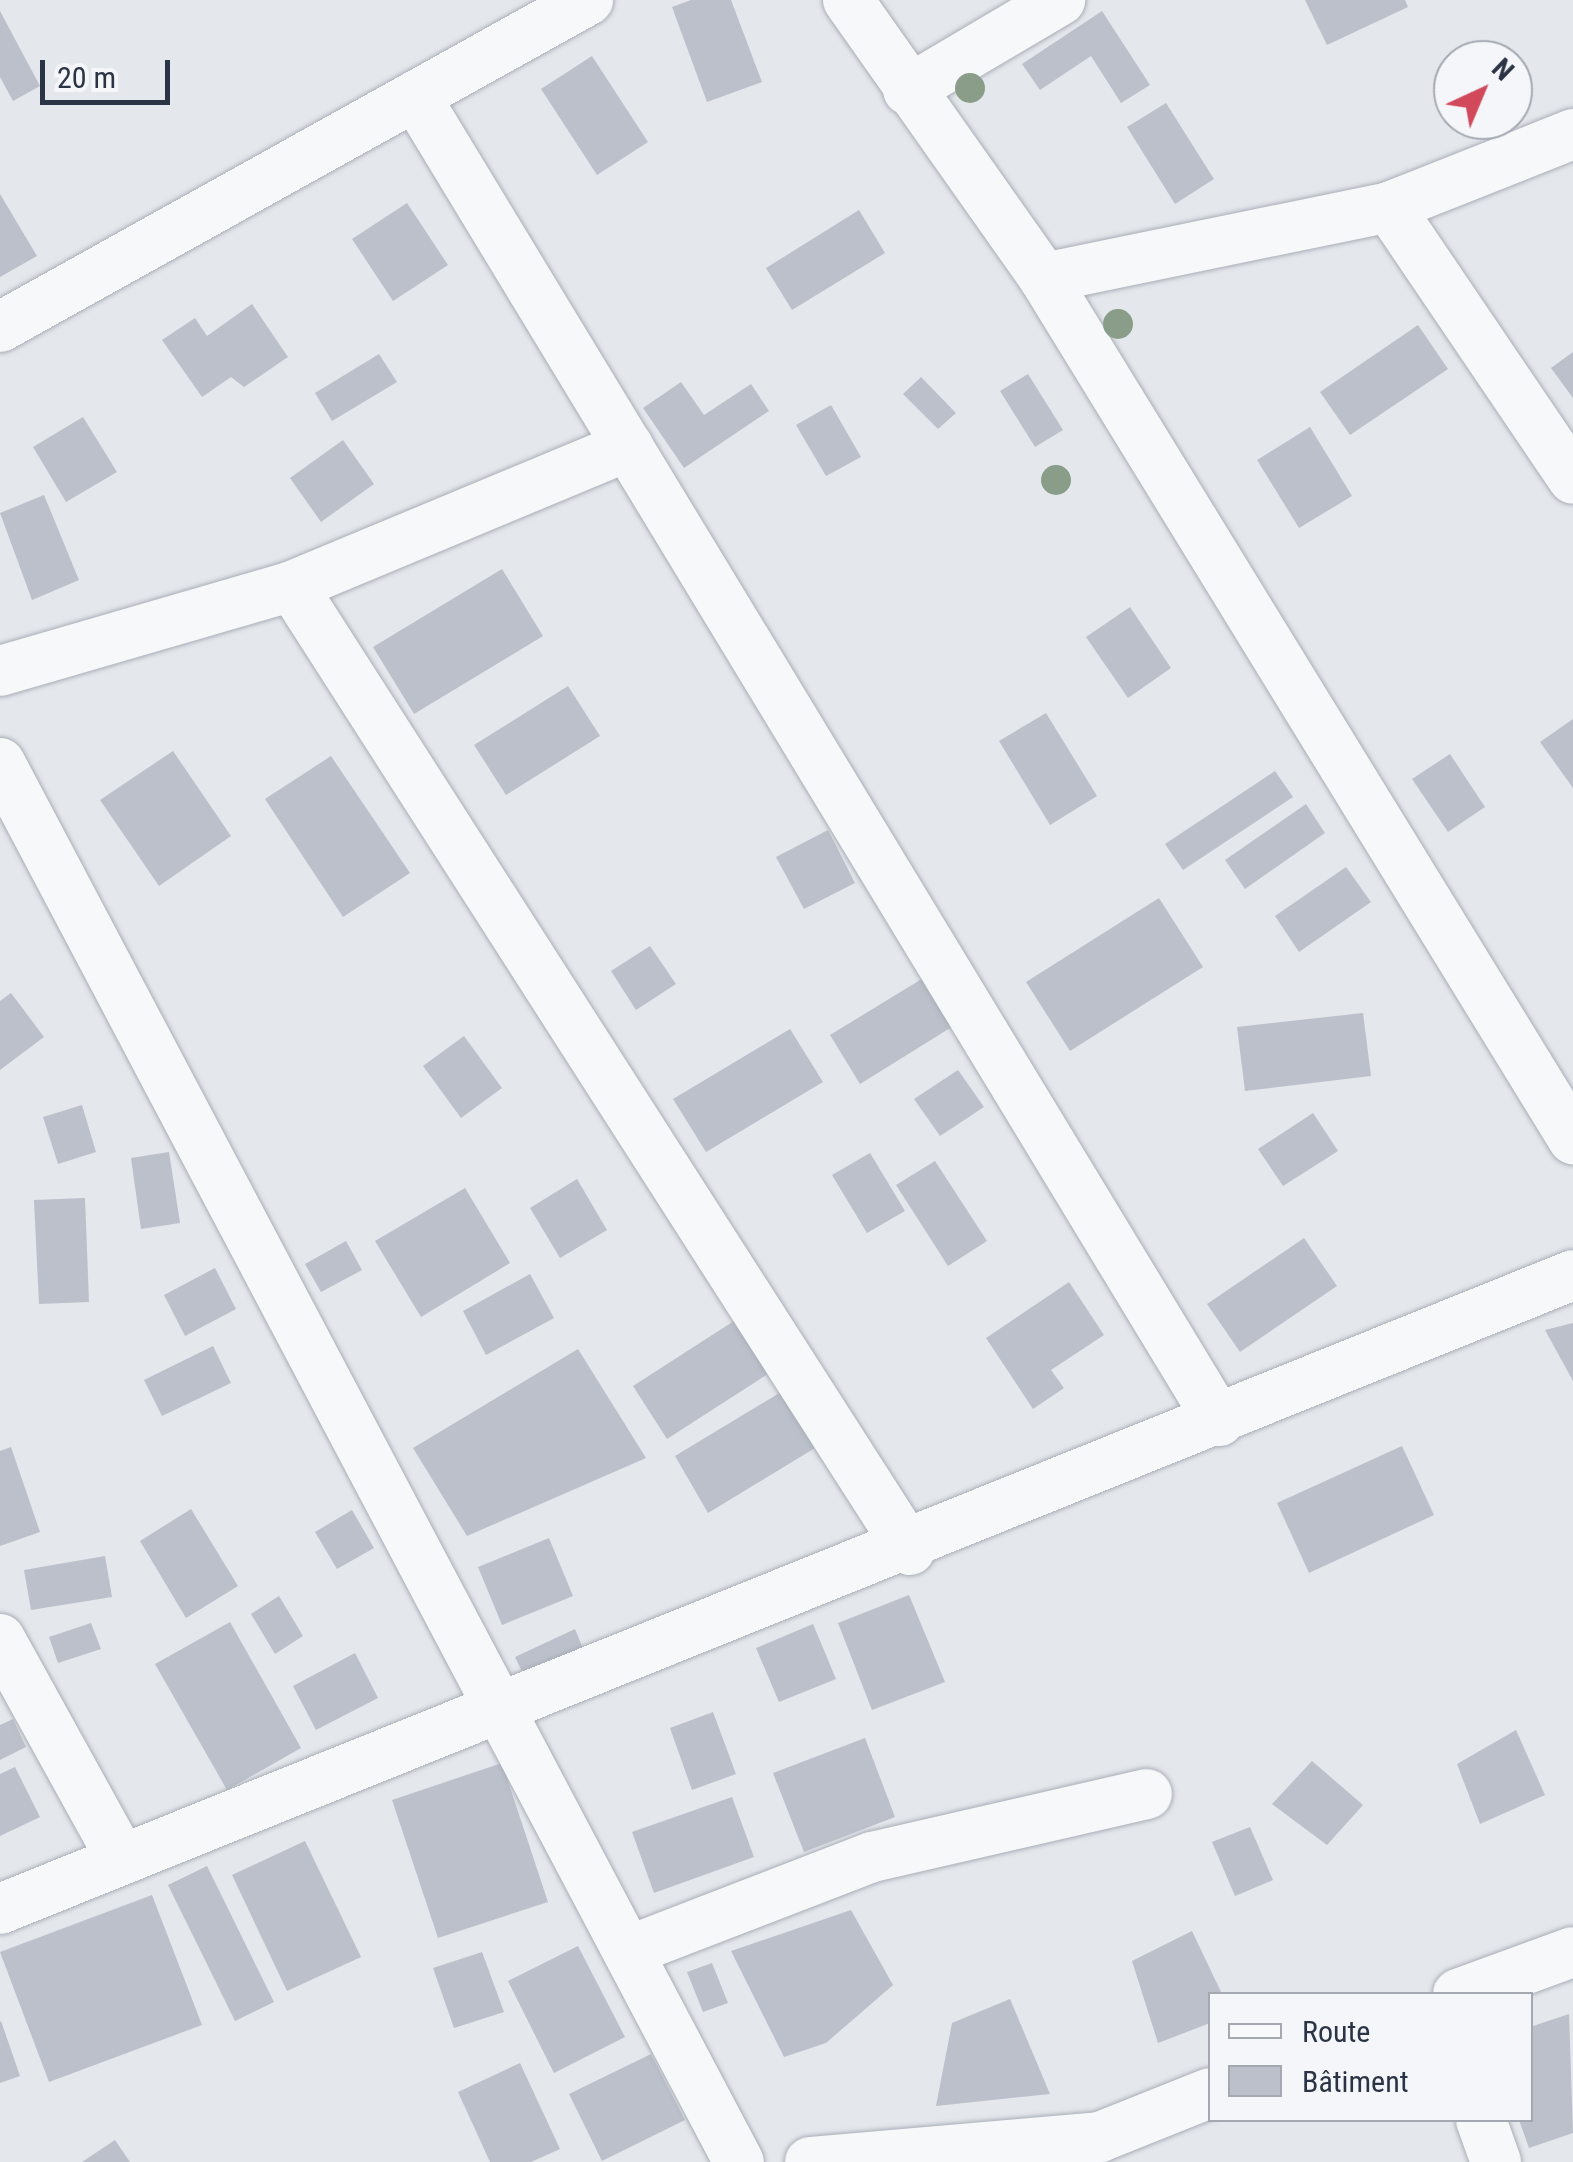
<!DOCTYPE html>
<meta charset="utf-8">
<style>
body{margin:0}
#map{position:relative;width:1573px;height:2162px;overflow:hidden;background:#e4e7ec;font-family:"Roboto Condensed",sans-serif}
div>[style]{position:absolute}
.building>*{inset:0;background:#bbc0ca}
.roads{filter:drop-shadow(0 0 2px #a9aeb7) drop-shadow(0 0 2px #a9aeb7)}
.street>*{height:50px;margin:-25px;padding:0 25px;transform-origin:25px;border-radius:25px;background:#f7f8fa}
.trees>*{width:30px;height:30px;margin:-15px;border-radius:50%;background:#899d89}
span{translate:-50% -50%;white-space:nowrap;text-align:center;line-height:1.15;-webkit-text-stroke:9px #f4f6f9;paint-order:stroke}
.legend{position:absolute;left:1208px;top:1992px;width:325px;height:130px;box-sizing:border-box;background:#f4f6f9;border:2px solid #a4a8b1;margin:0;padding:12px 18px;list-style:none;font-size:30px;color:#2b3445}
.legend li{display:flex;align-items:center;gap:20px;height:50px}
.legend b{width:50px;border:2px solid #a4a8b1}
.north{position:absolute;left:1433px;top:40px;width:100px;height:100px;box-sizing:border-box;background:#f4f6f9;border:2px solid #a4a8b1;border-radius:50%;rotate:44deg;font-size:28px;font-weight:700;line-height:40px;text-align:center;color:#2b3445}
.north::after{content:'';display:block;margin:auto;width:35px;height:45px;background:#d1495b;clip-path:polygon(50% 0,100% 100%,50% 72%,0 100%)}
.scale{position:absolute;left:40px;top:60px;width:130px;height:45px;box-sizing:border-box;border:5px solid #2b3445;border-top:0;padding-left:12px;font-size:30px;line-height:35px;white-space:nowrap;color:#2b3445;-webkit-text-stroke:8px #f4f6f9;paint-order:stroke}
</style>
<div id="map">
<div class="building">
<div style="clip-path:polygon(691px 0,731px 0,762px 82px,707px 102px,672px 7px)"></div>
<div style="clip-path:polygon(1305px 0,1405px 0,1408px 7px,1327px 45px)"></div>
<div style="clip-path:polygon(0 11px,40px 86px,13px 101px,0 77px)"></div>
<div style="clip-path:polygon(1102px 11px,1150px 85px,1121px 103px,1091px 56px,1040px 90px,1022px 64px)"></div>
<div style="clip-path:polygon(592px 56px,648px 142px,597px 175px,541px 89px)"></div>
<div style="clip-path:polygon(1166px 103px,1214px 179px,1175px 204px,1127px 127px)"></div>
<div style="clip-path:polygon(0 194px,37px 256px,0 277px)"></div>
<div style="clip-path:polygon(407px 203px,448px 265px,393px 301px,352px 239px)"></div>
<div style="clip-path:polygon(859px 210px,885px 253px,792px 310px,766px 268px)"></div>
<div style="clip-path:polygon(252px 304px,288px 357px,244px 387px,231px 377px,202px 397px,162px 340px,195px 318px,207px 336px)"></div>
<div style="clip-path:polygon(1418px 325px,1448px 369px,1350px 435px,1320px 392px)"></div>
<div style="clip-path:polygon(1573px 352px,1573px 398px,1551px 368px)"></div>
<div style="clip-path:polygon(379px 354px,397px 382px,332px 421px,315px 393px)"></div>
<div style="clip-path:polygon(1028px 374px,1063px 430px,1035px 447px,1000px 391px)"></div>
<div style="clip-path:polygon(921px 377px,956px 413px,938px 429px,903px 394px)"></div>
<div style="clip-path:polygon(681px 382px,704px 415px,751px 384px,769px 411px,684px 468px,643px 408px)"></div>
<div style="clip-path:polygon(831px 405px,861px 457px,826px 476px,796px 425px)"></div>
<div style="clip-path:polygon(83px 417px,117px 472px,66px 502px,33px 447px)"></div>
<div style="clip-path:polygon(1310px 427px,1352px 496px,1299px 528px,1257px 460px)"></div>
<div style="clip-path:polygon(343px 440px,374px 484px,321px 522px,290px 478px)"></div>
<div style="clip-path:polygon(44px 495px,79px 580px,32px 600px,0 513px)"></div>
<div style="clip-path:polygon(502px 569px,543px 636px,414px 714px,373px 647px)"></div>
<div style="clip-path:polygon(1130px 607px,1171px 668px,1128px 698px,1086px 637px)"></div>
<div style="clip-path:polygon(568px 686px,600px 736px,506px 795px,474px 745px)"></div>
<div style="clip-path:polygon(1046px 713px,1097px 796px,1050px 825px,999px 741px)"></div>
<div style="clip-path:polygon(1573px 719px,1573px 788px,1540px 742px)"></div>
<div style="clip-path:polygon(173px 751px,231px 836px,159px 886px,100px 800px)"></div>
<div style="clip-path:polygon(1450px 754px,1485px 807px,1448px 832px,1412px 779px)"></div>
<div style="clip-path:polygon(331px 756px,410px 873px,343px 917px,265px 799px)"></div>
<div style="clip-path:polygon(1275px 771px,1293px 797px,1183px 870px,1165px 844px)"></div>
<div style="clip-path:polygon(1306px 804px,1325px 833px,1245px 889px,1225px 860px)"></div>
<div style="clip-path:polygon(828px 830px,855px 883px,804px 909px,776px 857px)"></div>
<div style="clip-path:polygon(1346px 867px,1371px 902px,1299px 952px,1275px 916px)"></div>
<div style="clip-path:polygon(1159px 898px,1203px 967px,1070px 1051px,1026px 982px)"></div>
<div style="clip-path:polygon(650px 946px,676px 984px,636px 1010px,611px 971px)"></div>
<div style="clip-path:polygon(925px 977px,955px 1025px,860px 1084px,830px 1035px)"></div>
<div style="clip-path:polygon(11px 993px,44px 1037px,0 1070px,0 1001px)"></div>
<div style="clip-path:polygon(1363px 1013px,1371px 1076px,1245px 1091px,1237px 1027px)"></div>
<div style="clip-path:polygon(790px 1029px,823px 1082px,706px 1152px,673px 1099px)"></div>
<div style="clip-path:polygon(464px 1036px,502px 1088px,461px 1118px,423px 1066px)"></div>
<div style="clip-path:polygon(958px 1070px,984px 1107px,940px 1136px,914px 1099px)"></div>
<div style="clip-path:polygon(82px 1105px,96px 1152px,58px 1164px,43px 1117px)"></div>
<div style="clip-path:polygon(1313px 1113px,1338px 1151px,1283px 1186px,1258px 1149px)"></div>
<div style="clip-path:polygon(169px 1152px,180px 1223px,141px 1229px,131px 1158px)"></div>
<div style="clip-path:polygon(870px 1153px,905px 1211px,867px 1233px,832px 1175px)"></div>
<div style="clip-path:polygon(935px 1161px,987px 1241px,948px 1266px,896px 1185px)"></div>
<div style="clip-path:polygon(577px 1179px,607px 1230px,560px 1258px,530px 1208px)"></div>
<div style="clip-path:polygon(465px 1188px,510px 1263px,421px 1317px,375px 1241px)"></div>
<div style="clip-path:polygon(85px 1198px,89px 1302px,39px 1304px,34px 1200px)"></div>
<div style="clip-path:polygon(1304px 1238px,1337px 1286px,1240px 1352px,1207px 1304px)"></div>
<div style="clip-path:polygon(346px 1241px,362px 1270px,321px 1292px,305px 1264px)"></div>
<div style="clip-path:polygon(215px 1268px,236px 1309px,185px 1336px,164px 1295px)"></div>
<div style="clip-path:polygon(530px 1274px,554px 1318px,486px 1355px,463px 1311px)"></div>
<div style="clip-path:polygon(1069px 1282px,1104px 1335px,1051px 1370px,1064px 1388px,1033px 1409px,986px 1338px)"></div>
<div style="clip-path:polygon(737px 1319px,771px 1372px,667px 1439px,633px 1386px)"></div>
<div style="clip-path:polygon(1573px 1323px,1573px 1381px,1545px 1330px)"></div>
<div style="clip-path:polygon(213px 1346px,231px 1383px,162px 1416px,144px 1380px)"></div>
<div style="clip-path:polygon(578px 1349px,646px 1458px,467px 1536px,413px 1448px)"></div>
<div style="clip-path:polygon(786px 1389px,820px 1445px,708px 1513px,675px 1456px)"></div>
<div style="clip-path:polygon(1402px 1446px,1434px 1515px,1309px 1573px,1277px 1503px)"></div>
<div style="clip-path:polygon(11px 1447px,40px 1532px,0 1546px,0 1451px)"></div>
<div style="clip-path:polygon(191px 1509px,238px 1586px,186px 1618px,140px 1541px)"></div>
<div style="clip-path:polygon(352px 1510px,374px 1548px,337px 1569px,315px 1532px)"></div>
<div style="clip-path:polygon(549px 1538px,573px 1596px,502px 1625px,478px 1567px)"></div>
<div style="clip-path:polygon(105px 1556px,112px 1597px,31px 1610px,24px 1570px)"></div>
<div style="clip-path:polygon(909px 1595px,945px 1682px,872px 1710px,838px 1623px)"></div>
<div style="clip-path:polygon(279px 1596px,303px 1636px,275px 1654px,251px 1614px)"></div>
<div style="clip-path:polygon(230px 1622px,301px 1748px,227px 1790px,155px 1664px)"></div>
<div style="clip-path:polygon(91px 1623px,101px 1649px,58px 1663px,49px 1637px)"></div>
<div style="clip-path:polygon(813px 1624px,836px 1679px,779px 1702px,756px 1648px)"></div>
<div style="clip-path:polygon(575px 1629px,584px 1651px,525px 1678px,515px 1657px)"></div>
<div style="clip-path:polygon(355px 1653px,378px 1698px,316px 1730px,293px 1686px)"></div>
<div style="clip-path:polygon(713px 1712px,736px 1774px,692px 1790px,670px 1728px)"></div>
<div style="clip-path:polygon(13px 1719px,26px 1747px,0 1760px,0 1725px)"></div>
<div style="clip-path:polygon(1516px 1730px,1545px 1795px,1480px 1824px,1457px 1764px)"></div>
<div style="clip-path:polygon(865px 1738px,895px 1817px,804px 1852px,773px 1773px)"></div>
<div style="clip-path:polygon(1312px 1761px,1363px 1805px,1327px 1845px,1272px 1804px)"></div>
<div style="clip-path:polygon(502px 1763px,548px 1902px,438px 1938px,392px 1800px)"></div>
<div style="clip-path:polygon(15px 1767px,40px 1817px,0 1836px,0 1774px)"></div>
<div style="clip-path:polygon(732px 1797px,754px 1857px,654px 1893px,632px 1832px)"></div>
<div style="clip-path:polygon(1250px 1827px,1273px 1880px,1235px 1896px,1212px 1842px)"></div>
<div style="clip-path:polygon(305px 1841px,361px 1957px,287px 1991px,232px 1875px)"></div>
<div style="clip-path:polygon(207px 1866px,274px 2002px,235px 2021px,168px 1885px)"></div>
<div style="clip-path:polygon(152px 1895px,202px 2025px,49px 2082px,0 1952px)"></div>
<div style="clip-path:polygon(851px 1910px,893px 1985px,826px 2043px,784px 2057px,731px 1951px)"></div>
<div style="clip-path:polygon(1192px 1931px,1222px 1994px,1210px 1994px,1210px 2023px,1158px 2043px,1132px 1961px)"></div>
<div style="clip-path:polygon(578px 1946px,625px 2037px,554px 2073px,508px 1981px)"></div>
<div style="clip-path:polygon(482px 1952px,504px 2012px,454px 2028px,433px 1968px)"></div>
<div style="clip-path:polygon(712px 1963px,728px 2003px,703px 2012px,687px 1972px)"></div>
<div style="clip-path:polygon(1010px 1999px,1050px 2094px,936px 2106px,952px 2023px)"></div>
<div style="clip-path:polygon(1569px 2014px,1573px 2133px,1529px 2148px,1519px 2120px,1530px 2120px,1530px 2027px)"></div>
<div style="clip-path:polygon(1px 2021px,20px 2076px,0 2083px,0 2022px)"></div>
<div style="clip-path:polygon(651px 2054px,685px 2120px,602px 2161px,569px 2094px)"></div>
<div style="clip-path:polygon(520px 2063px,560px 2149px,531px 2162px,490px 2162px,458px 2092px)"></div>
<div style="clip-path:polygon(115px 2140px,130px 2162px,82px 2162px)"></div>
</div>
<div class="roads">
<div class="street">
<div style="left:848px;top:0;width:340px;rotate:54.8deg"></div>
<div style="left:1044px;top:278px;width:1011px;rotate:58.43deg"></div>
<div style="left:908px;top:90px;width:177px;rotate:-30.6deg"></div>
<div style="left:415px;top:96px;width:1550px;rotate:58.75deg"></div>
<div style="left:1389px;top:207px;width:328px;rotate:55.9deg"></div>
<div style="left:1044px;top:278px;width:352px;rotate:-11.6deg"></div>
<div style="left:1389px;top:207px;width:198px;rotate:-21.6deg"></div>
<div style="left:0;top:327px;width:673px;rotate:-29.08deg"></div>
<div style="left:292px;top:586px;width:1145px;rotate:57.34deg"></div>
<div style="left:0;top:671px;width:304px;rotate:-16.2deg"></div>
<div style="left:292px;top:586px;width:364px;rotate:-22.6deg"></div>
<div style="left:0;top:763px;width:1582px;rotate:62.16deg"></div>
<div style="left:0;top:1639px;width:250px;rotate:61.1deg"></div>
<div style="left:0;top:1909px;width:1696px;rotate:-21.95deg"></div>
<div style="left:631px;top:1950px;width:258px;rotate:-21.1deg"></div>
<div style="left:872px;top:1857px;width:282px;rotate:-12.9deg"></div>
<div style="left:1458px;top:1994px;width:122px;rotate:-20.1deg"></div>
<div style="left:1481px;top:2120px;width:45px;rotate:70.3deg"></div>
<div style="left:810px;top:2162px;width:291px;rotate:-4.9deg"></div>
<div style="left:1100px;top:2137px;width:118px;rotate:-21.8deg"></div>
</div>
</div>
<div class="trees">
<div style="left:970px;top:88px"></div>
<div style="left:1118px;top:324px"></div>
<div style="left:1056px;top:480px"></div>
</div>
<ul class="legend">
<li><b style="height:12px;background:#f7f8fa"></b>Route</li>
<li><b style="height:28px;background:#bbc0ca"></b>Bâtiment</li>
</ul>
<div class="north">N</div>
<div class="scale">20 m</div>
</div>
